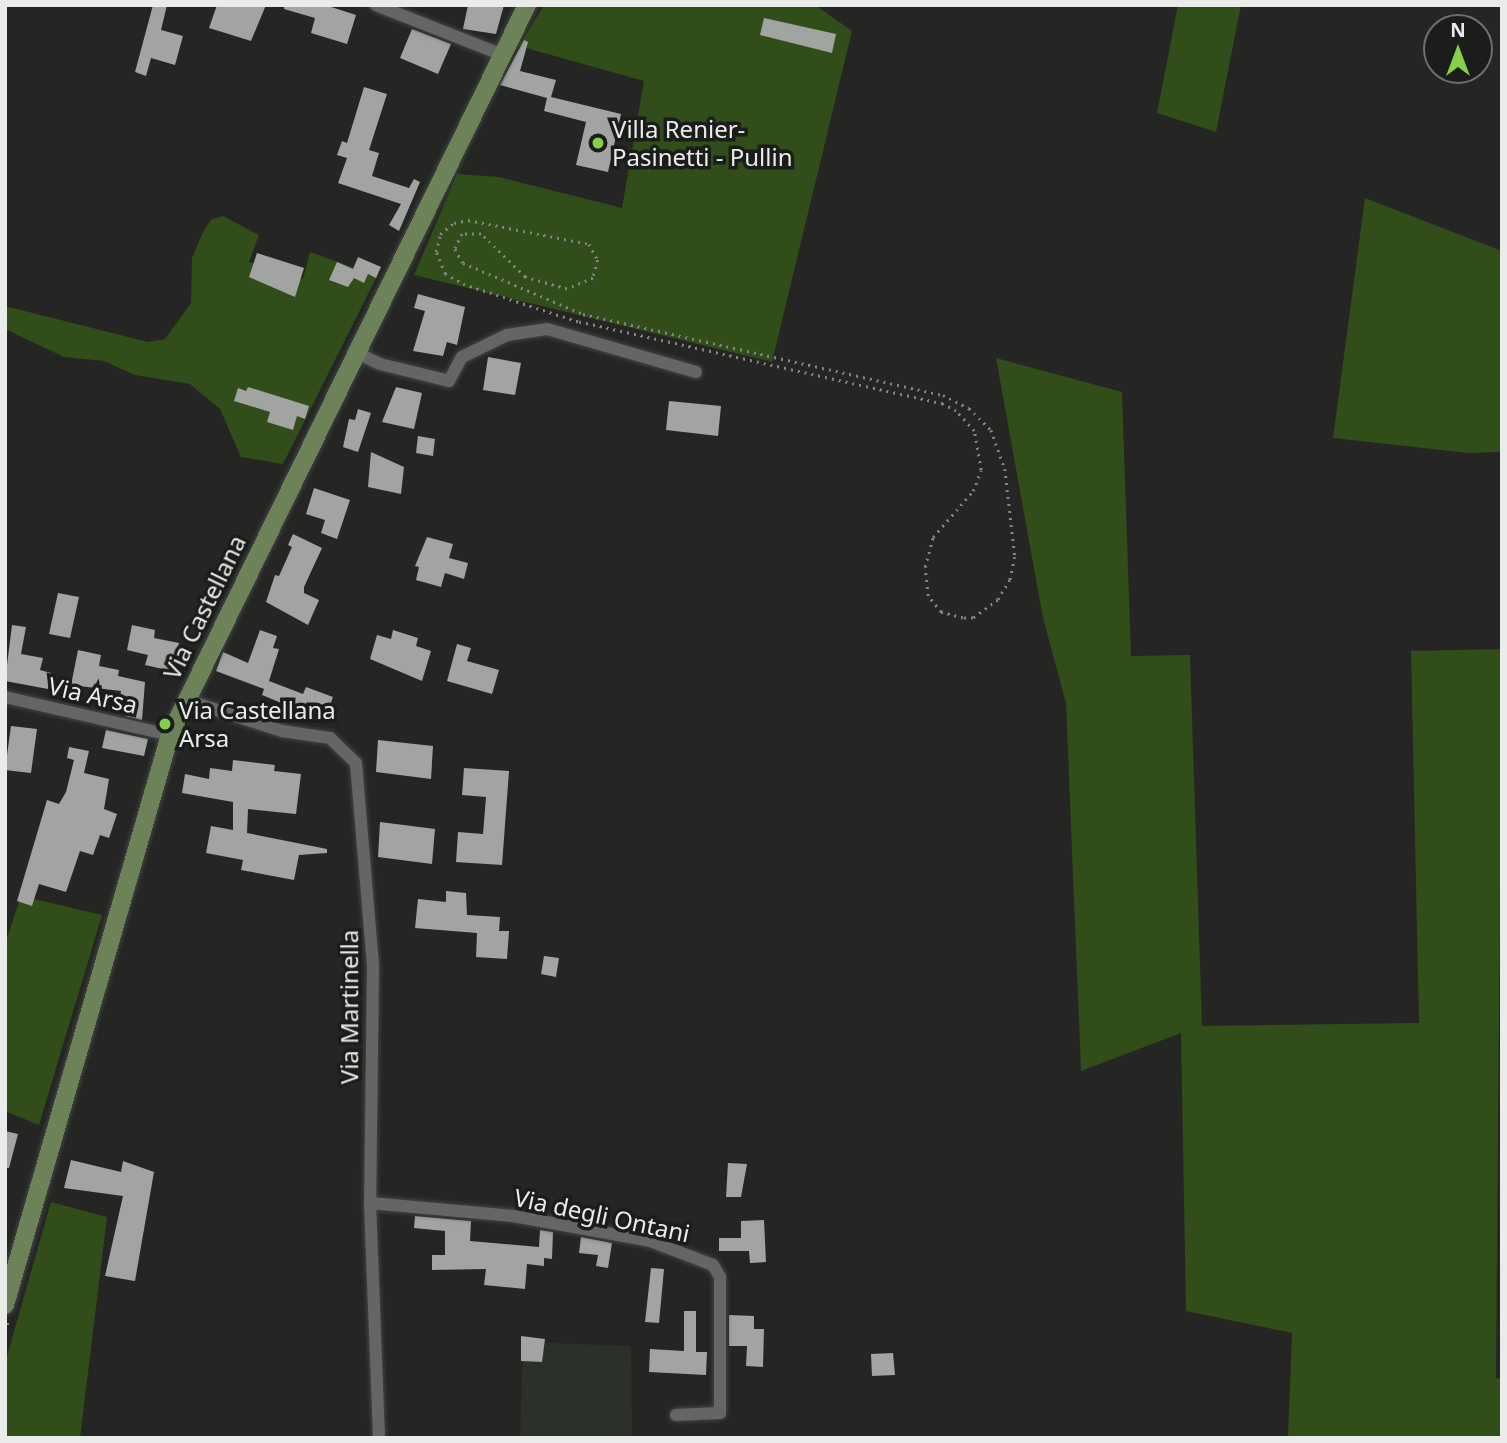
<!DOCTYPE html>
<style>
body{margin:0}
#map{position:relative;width:1507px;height:1443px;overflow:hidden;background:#252624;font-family:"Noto Sans",sans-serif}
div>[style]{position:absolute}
.built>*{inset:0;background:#2b3028}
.green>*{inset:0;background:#304d1a}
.building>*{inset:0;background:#a1a4a0}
.path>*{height:2.5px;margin-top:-1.25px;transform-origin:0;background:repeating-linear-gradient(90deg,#838583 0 2px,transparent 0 7px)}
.roads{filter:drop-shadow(0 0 2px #434442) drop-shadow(0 0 2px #434442)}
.street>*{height:12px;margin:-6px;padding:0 6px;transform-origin:6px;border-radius:6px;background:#646663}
.secondary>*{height:18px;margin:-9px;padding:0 9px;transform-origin:9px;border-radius:9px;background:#6c8259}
.dots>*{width:19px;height:19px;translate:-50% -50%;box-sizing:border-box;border:4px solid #1b1d1a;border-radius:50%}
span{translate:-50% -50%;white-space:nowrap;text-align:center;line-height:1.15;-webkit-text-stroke:7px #1b1d1a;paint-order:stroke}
.poi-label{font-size:24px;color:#eaecea}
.left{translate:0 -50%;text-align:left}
.street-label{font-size:24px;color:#eaecea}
.frame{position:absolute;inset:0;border:7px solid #eaecea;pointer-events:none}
.north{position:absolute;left:1423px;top:14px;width:70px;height:70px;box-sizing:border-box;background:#1b1d1a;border:2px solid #6e706d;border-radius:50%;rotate:0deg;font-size:19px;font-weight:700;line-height:28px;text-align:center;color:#eaecea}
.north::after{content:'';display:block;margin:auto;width:24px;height:32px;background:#86cf4b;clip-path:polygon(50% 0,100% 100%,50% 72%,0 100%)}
</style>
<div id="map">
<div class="built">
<div style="clip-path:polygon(523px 1342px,631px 1346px,632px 1438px,520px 1438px)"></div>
</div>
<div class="green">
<div style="clip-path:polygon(544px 5px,815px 5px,852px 31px,772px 362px,414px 275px,457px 174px,498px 177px,622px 208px,644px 81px,519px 46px)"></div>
<div style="clip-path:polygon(1178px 5px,1241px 5px,1216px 132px,1157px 113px)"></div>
<div style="clip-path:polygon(1365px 198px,1502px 251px,1502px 452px,1468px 453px,1333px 438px)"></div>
<div style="clip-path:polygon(223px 216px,259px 235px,249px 262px,303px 279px,310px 252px,377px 276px,283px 464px,241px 457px,220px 409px,190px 384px,135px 375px,104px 361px,64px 357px,5px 329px,5px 306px,148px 342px,165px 339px,191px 303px,192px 258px,204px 230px,212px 219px)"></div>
<div style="clip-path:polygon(996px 358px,1122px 392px,1131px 656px,1190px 655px,1202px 1026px,1419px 1023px,1411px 651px,1502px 649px,1496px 1378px,1502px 1379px,1502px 1438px,1288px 1438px,1292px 1333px,1186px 1311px,1181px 1033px,1081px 1071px,1066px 703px,1043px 618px)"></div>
<div style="clip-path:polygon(21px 896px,102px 915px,39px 1125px,5px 1111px,5px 944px)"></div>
<div style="clip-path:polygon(51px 1202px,107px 1217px,80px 1438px,5px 1438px,5px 1363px)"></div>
</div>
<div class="building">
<div style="clip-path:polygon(153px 5px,167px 5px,161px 30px,183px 36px,175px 65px,151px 58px,146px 76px,135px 72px)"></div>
<div style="clip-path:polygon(217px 5px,266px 5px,251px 41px,209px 28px)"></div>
<div style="clip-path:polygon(284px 5px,325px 5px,356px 15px,347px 44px,311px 33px,315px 18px,284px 9px)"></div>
<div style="clip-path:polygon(468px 5px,504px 5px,496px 34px,463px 29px)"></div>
<div style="clip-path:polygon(764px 18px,836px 34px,832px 53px,760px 35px)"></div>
<div style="clip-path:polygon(412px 29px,451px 44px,438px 74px,400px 58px)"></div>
<div style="clip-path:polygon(524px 40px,528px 42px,520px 71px,556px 80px,551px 97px,621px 114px,608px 172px,576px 165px,586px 122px,544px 111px,547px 98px,500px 85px)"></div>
<div style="clip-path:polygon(364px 87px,387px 94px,369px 150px,379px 153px,372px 176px,409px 188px,414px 179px,420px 182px,399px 231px,389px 225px,401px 204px,338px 183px,347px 158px,337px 155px,342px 141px,347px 143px)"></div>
<div style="clip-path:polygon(257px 253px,304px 268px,295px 297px,249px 277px)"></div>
<div style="clip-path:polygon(358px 257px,381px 267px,376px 278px,368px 274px,364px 283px,354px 278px,348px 287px,329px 280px,337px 262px,353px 269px)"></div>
<div style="clip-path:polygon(418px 294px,465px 307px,457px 345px,447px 342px,443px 356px,413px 351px,425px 311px,414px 308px)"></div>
<div style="clip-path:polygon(488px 357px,521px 363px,515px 395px,483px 390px)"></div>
<div style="clip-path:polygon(248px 387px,309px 406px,305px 419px,297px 416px,293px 430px,267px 422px,270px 412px,234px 401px,238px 388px,246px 391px)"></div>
<div style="clip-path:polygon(396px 387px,422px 393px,414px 429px,382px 422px)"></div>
<div style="clip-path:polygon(669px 401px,721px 406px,718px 436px,666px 430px)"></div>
<div style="clip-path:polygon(358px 409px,371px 413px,358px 452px,343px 447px,349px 419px,355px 420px)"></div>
<div style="clip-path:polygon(418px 436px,435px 439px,433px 456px,416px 453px)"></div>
<div style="clip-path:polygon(371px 452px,404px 467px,401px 494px,368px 487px)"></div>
<div style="clip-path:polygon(314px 488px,350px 500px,337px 539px,321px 533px,325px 520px,306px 514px)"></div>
<div style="clip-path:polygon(293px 534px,322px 548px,304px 587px,304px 593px,319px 600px,308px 625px,266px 602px,275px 575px,279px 576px,292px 547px,288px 545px)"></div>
<div style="clip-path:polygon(427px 537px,453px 544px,449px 558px,468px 563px,464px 579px,445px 573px,441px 587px,416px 580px,419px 567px,415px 566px)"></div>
<div style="clip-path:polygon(58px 593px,79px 597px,70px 638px,49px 634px)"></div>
<div style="clip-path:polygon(12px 625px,26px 627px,21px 654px,43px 658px,40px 670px,51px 673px,48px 689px,5px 681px)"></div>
<div style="clip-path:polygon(132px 625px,155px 630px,154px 638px,179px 643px,172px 671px,145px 665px,148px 655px,127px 650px)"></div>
<div style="clip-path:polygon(260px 630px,277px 636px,273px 648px,279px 649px,269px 681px,303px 694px,306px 687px,333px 697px,326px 716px,315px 712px,313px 716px,262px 695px,264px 689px,216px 671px,223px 652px,248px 663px)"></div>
<div style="clip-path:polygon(393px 630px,418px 638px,416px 646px,431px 651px,422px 681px,370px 659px,377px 635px,391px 639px)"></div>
<div style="clip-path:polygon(457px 644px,471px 648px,467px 661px,499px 670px,492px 694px,447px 681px)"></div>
<div style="clip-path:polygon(78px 650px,101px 655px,99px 666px,119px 670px,118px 676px,145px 682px,142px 720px,125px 716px,127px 704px,119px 702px,121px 691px,71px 685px)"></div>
<div style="clip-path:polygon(11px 726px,37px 729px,31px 773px,5px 770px)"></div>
<div style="clip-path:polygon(106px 730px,148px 739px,144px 756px,102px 748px)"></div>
<div style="clip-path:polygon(378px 740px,433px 746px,431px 779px,376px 772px)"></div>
<div style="clip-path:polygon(69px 747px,89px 751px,84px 773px,109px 779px,104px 809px,117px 814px,109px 838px,100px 835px,93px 855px,80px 851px,66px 892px,39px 884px,32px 906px,17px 901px,47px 800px,59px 804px,66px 792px,74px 760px,67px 758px)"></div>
<div style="clip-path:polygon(233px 760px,275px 765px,274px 771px,301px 774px,296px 814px,248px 809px,247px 833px,327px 849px,327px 853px,299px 855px,294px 880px,241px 870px,243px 860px,206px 853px,211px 826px,233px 830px,233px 802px,182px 793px,185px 774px,209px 779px,210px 768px,232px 771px)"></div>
<div style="clip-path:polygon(464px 768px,509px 771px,502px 865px,456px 862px,458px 832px,483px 834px,486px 797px,462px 795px)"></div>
<div style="clip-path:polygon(380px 822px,435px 829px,432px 864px,378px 857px)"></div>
<div style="clip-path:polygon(446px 891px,466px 893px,467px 915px,500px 917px,499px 931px,509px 931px,507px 959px,476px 957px,477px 933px,415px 928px,418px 899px,446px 902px)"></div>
<div style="clip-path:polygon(544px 956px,559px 958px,556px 977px,541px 974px)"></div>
<div style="clip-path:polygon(5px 1131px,18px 1134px,9px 1168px,5px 1168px)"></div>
<div style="clip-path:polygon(71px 1160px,121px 1172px,123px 1161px,154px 1172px,135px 1281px,105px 1276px,123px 1196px,64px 1188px)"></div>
<div style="clip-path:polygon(728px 1163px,747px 1164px,741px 1197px,726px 1197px)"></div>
<div style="clip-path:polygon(415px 1216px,471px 1221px,470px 1241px,539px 1247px,540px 1230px,553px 1232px,552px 1259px,544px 1258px,544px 1266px,527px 1264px,525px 1289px,484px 1285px,486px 1269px,432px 1270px,432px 1255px,445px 1255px,445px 1231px,414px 1228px)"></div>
<div style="clip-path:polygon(764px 1220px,766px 1262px,750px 1263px,749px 1251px,719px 1251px,719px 1238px,741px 1238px,741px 1221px)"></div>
<div style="clip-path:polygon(581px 1237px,612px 1243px,608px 1268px,596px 1266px,598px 1255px,579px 1253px)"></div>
<div style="clip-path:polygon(651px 1268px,664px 1269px,659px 1323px,645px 1322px)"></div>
<div style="clip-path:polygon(684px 1311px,696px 1311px,696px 1352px,707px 1352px,706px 1375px,649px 1372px,650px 1349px,684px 1351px)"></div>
<div style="clip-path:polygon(729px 1315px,754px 1316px,754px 1329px,764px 1329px,763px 1367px,746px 1366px,747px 1346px,729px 1346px)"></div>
<div style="clip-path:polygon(521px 1336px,545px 1339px,542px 1362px,521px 1361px)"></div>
<div style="clip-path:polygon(893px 1353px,895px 1375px,872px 1376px,871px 1354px)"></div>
</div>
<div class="path">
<div style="left:468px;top:220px;width:123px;rotate:11.2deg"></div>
<div style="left:589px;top:244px;width:18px;rotate:61deg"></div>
<div style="left:598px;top:260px;width:19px;rotate:106deg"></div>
<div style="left:593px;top:278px;width:28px;rotate:157deg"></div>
<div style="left:567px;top:289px;width:44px;rotate:-164.1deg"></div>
<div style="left:525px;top:277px;width:62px;rotate:-135.7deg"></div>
<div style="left:481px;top:234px;width:19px;rotate:180deg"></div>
<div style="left:462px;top:234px;width:17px;rotate:115deg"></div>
<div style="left:455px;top:249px;width:16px;rotate:60deg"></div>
<div style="left:463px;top:263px;width:130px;rotate:23deg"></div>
<div style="left:583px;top:314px;width:369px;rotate:12.7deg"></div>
<div style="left:943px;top:395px;width:29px;rotate:27deg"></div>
<div style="left:969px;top:408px;width:31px;rotate:45deg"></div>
<div style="left:991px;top:430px;width:41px;rotate:70.3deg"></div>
<div style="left:1005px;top:469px;width:89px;rotate:83.5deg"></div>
<div style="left:1015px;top:557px;width:24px;rotate:102deg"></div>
<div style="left:1010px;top:580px;width:23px;rotate:121deg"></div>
<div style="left:998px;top:600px;width:31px;rotate:144deg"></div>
<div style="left:973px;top:618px;width:10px;rotate:180deg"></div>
<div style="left:963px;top:618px;width:23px;rotate:-165deg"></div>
<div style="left:941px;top:612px;width:21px;rotate:-129deg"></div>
<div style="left:928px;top:596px;width:29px;rotate:-96deg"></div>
<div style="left:925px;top:567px;width:31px;rotate:-75deg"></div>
<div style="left:933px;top:537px;width:61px;rotate:-49deg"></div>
<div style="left:973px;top:491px;width:22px;rotate:-69deg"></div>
<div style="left:981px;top:470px;width:40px;rotate:-100deg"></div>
<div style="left:974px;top:431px;width:27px;rotate:-132deg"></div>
<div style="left:956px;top:411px;width:15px;rotate:-152deg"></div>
<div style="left:943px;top:404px;width:374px;rotate:-167.3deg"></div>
<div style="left:578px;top:322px;width:119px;rotate:-161.9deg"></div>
<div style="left:465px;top:285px;width:23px;rotate:-151deg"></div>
<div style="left:445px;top:274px;width:24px;rotate:-112deg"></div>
<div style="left:436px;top:252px;width:18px;rotate:-77deg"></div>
<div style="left:440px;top:234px;width:18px;rotate:-38deg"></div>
<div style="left:454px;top:223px;width:14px;rotate:-12deg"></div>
<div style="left:5px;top:1331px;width:10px;rotate:-73deg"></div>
</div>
<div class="roads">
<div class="street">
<div style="left:376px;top:5px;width:136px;rotate:21.5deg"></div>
<div style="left:357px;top:353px;width:25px;rotate:26deg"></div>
<div style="left:380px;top:364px;width:71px;rotate:13.8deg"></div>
<div style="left:449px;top:381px;width:27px;rotate:-62deg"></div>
<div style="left:462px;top:357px;width:50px;rotate:-26.1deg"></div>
<div style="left:507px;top:335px;width:40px;rotate:-8.5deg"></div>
<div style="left:547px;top:329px;width:155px;rotate:16.1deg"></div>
<div style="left:5px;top:697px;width:169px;rotate:13deg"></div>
<div style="left:186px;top:700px;width:101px;rotate:17.9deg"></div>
<div style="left:282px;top:731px;width:49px;rotate:8.3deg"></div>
<div style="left:330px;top:738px;width:36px;rotate:44deg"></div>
<div style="left:356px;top:763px;width:205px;rotate:85.2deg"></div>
<div style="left:373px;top:967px;width:236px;rotate:90.7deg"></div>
<div style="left:370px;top:1203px;width:235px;rotate:87.8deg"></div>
<div style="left:370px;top:1203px;width:144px;rotate:5.2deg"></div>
<div style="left:513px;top:1216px;width:139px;rotate:10.3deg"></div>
<div style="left:650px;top:1241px;width:67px;rotate:20.9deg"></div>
<div style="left:713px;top:1265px;width:14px;rotate:60deg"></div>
<div style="left:720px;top:1277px;width:136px;rotate:90deg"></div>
<div style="left:720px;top:1413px;width:44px;rotate:177.4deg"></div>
</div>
<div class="secondary">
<div style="left:5px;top:1305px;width:593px;rotate:-73.86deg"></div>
<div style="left:170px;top:735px;width:813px;rotate:-63.94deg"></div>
</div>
</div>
<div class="dots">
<div style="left:598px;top:143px;background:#86cf4b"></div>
<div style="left:165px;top:724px;background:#86cf4b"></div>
</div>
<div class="poi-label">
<span class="left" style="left:612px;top:143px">Villa Renier-<br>Pasinetti - Pullin</span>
<span class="left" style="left:179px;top:724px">Via Castellana<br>Arsa</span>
</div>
<div class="street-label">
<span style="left:204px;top:607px;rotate:-64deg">Via Castellana</span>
<span style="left:93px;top:695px;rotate:13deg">Via Arsa</span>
<span style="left:349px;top:1007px;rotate:-90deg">Via Martinella</span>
<span style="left:602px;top:1215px;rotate:12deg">Via degli Ontani</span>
</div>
<div class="frame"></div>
<div class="north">N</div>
</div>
